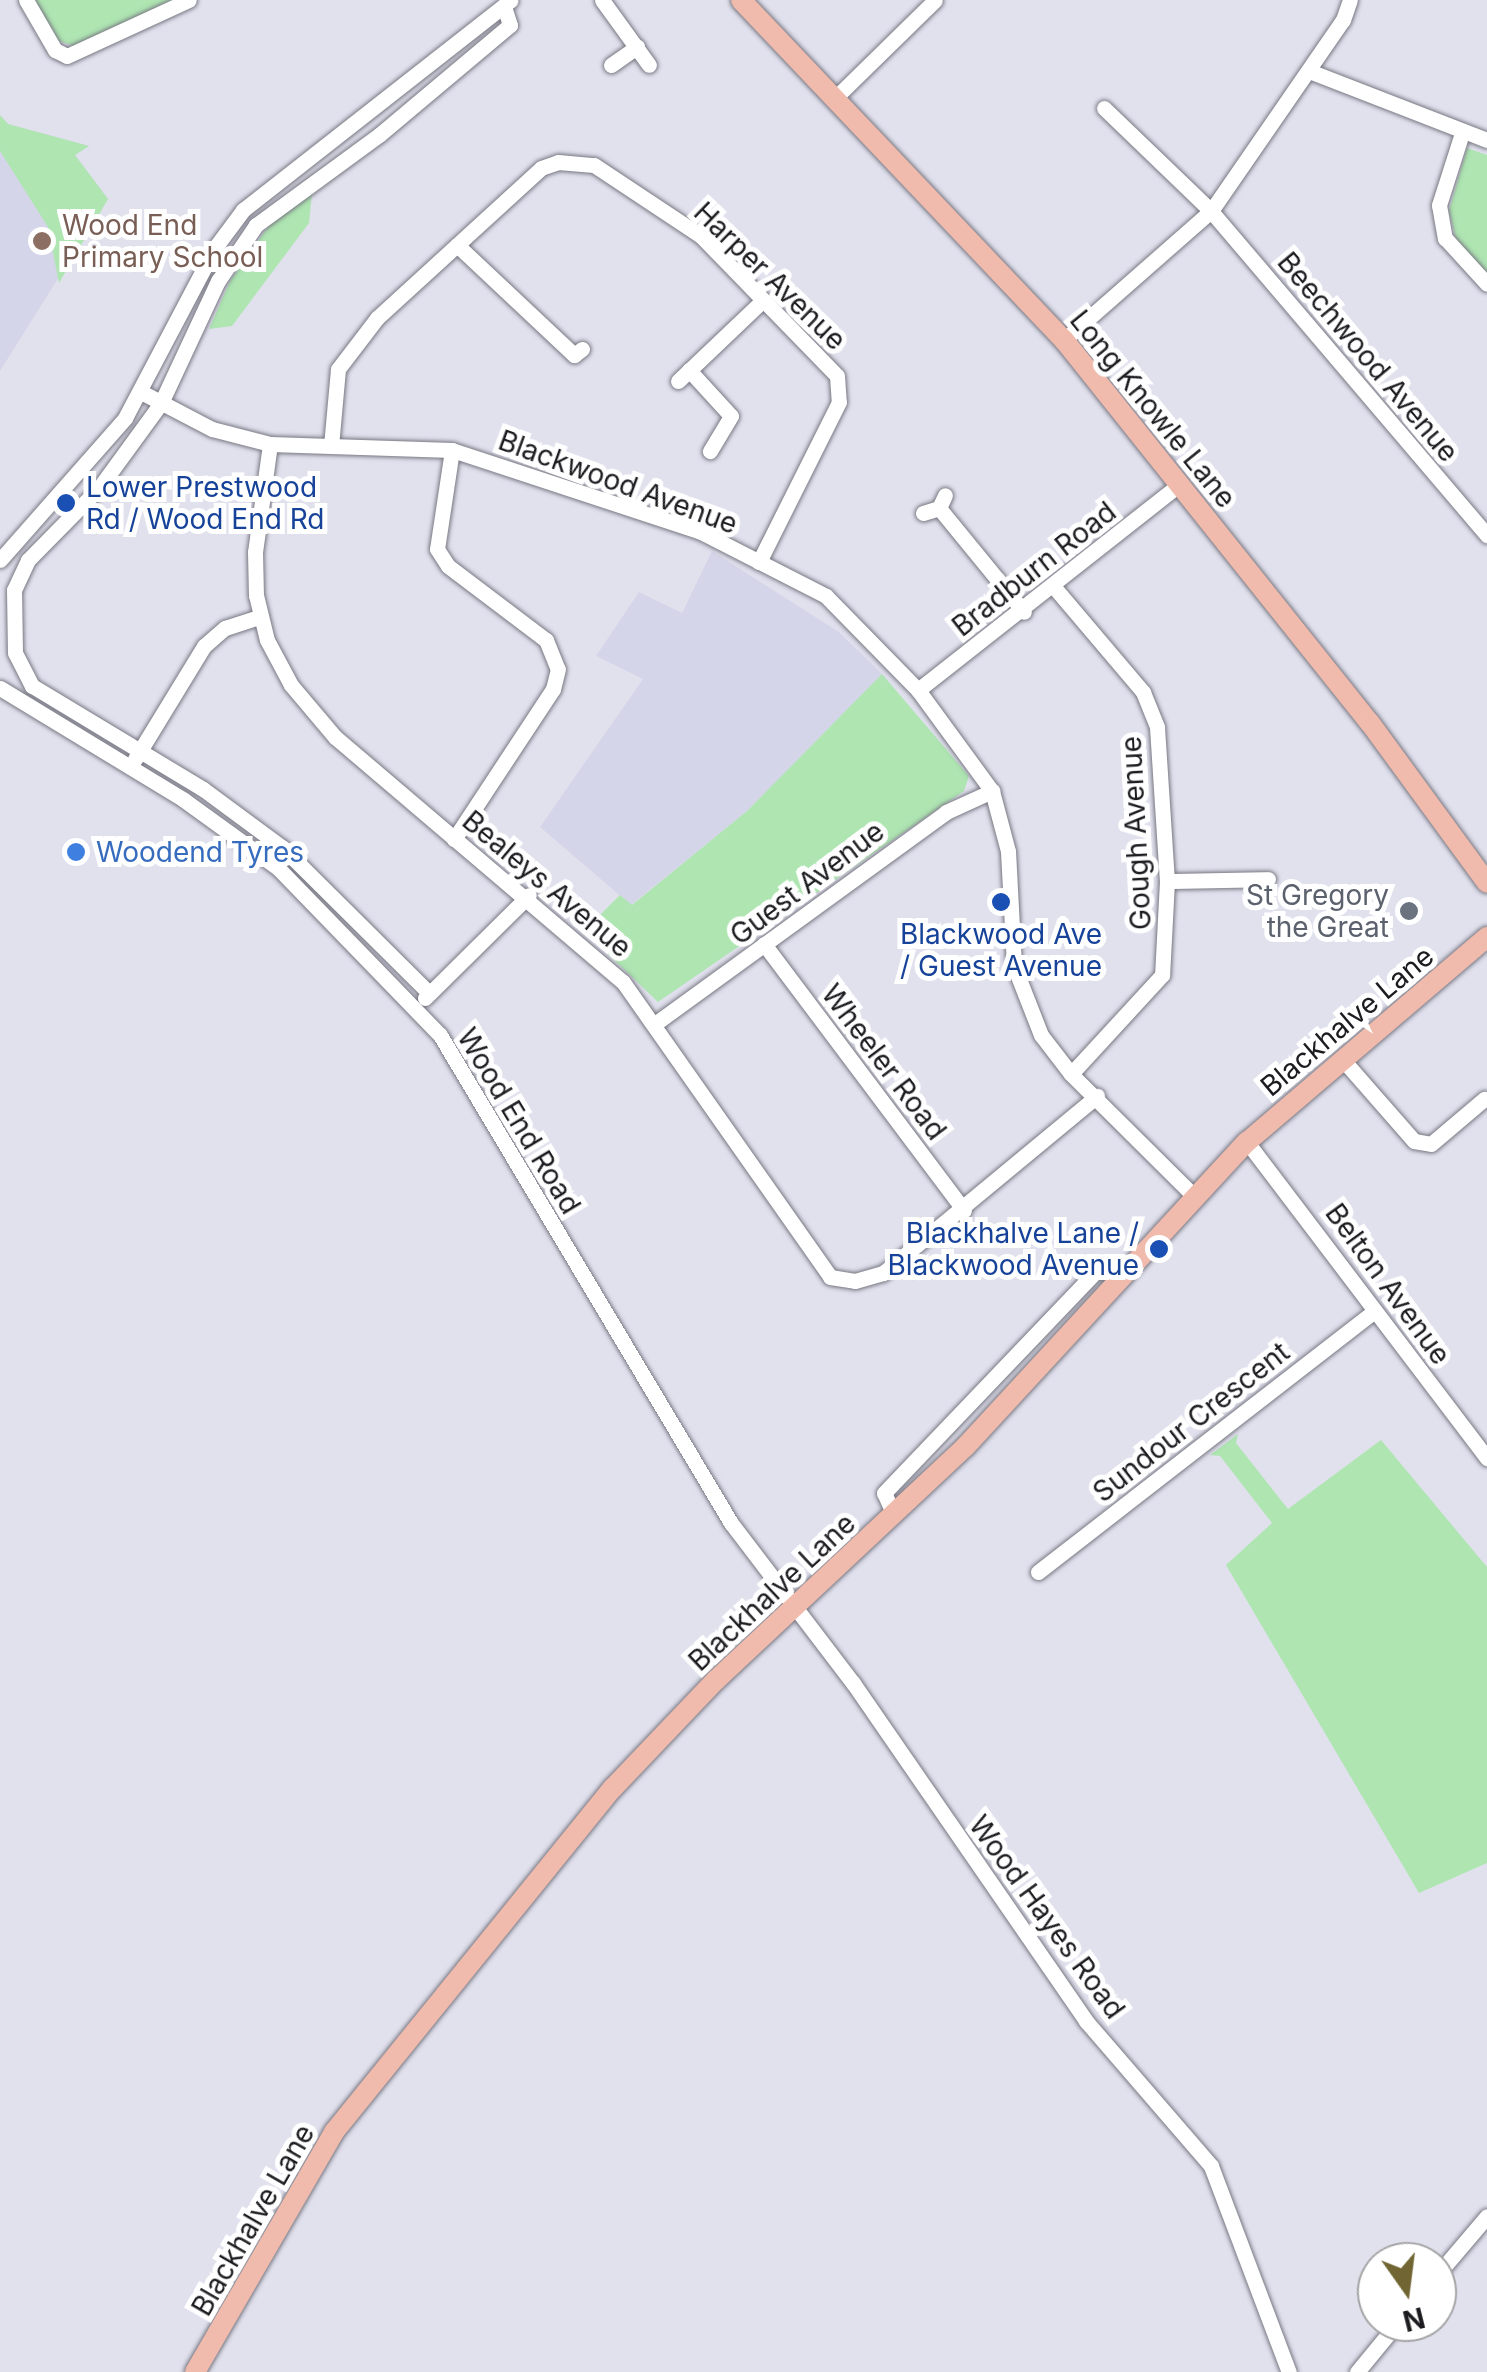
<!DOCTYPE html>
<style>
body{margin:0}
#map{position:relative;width:1487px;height:2372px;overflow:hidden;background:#e1e1ee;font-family:Inter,sans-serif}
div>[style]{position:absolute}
.built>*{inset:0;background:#d4d5e8}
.green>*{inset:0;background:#aee5b1}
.roads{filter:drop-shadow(0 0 2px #787883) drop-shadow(0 0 2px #787883)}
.minor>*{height:15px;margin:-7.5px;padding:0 7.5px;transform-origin:7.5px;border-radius:7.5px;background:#fff}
.major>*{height:20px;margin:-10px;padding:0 10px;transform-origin:10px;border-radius:10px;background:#f0bbac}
.dots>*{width:28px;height:28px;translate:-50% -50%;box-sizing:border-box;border:5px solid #fff;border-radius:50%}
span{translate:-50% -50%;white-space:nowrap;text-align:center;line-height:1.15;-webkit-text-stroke:10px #fff;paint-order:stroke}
.education-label{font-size:28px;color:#785e54}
.left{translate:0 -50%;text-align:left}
.street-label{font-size:28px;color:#1c1c20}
.transit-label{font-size:28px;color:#164399}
.right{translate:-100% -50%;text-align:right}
.shop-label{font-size:28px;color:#366cbe}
.worship-label{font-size:28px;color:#5b616d}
.north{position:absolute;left:1357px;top:2242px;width:100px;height:100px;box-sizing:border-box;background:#fff;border:2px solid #a4a4a6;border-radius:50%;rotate:166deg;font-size:28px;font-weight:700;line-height:40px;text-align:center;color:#1c1c20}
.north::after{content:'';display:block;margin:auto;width:35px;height:45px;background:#716633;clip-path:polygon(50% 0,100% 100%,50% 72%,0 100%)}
</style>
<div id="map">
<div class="built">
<div style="clip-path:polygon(0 115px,8px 124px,89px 146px,75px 155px,108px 199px,0 371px)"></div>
<div style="clip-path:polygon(712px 551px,839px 632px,882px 674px,747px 811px,631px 905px,540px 827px,643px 679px,596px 656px,639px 592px,682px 613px)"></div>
</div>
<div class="green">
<div style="clip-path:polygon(34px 0,178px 0,76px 47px,57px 40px)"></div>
<div style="clip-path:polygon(0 115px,8px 124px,89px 146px,75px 155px,108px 199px,59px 283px,48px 227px,0 151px)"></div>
<div style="clip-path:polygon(1467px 148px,1487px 155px,1487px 274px,1456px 239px,1449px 211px)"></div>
<div style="clip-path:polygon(312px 192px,309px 223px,232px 326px,209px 329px,230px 281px,270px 224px)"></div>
<div style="clip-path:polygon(882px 674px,969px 776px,964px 791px,658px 1002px,584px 931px,620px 895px,632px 905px,747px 811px)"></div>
<div style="clip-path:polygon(1238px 1434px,1236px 1443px,1288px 1509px,1381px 1440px,1487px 1567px,1487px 1863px,1419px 1893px,1226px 1565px,1272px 1523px,1220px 1456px,1210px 1455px)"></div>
</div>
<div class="roads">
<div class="minor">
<div style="left:26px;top:0;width:58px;rotate:59.9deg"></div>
<div style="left:55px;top:50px;width:13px;rotate:27deg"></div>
<div style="left:67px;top:56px;width:134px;rotate:-24.7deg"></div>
<div style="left:602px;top:0;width:80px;rotate:54.1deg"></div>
<div style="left:611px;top:65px;width:32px;rotate:-35deg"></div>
<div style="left:1309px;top:71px;width:191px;rotate:21.2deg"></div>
<div style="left:834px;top:99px;width:141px;rotate:-44.4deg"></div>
<div style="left:1104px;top:108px;width:149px;rotate:43.9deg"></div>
<div style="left:1211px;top:211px;width:426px;rotate:49.6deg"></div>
<div style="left:1462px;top:133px;width:76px;rotate:107.7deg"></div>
<div style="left:1439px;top:205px;width:34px;rotate:80deg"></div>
<div style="left:1445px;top:238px;width:62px;rotate:47.6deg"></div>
<div style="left:457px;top:245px;width:161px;rotate:43.2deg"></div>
<div style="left:574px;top:355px;width:10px;rotate:-37deg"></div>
<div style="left:1064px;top:340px;width:196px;rotate:-41.3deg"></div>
<div style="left:1211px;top:211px;width:232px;rotate:-55.4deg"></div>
<div style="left:1343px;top:20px;width:21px;rotate:-71deg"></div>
<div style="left:689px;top:370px;width:62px;rotate:47.6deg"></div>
<div style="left:731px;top:416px;width:41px;rotate:121deg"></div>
<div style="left:678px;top:381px;width:117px;rotate:-43.6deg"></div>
<div style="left:143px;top:393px;width:78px;rotate:27.6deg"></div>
<div style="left:212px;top:429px;width:60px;rotate:14.5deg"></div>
<div style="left:270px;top:444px;width:182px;rotate:1.9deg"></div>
<div style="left:452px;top:450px;width:262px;rotate:18.2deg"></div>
<div style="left:701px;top:532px;width:140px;rotate:27.1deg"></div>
<div style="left:826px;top:596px;width:132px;rotate:45.6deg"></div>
<div style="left:918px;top:690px;width:125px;rotate:53.8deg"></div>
<div style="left:992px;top:791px;width:62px;rotate:75.1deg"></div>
<div style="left:1008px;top:851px;width:115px;rotate:87deg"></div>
<div style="left:1014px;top:966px;width:74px;rotate:68.6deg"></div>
<div style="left:1041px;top:1035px;width:49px;rotate:52.4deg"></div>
<div style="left:1071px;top:1074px;width:173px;rotate:44.8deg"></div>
<div style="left:270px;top:444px;width:109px;rotate:97.9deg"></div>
<div style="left:255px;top:552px;width:43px;rotate:88.7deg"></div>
<div style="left:256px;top:595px;width:46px;rotate:76.3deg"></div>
<div style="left:267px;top:640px;width:51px;rotate:61.9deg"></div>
<div style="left:291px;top:685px;width:68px;rotate:49.8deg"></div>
<div style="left:335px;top:737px;width:378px;rotate:40.4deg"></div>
<div style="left:623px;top:982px;width:360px;rotate:54.9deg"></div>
<div style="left:830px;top:1277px;width:25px;rotate:9deg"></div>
<div style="left:855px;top:1281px;width:29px;rotate:-16deg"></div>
<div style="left:883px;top:1273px;width:278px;rotate:-39.6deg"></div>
<div style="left:331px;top:446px;width:77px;rotate:-84.8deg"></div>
<div style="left:338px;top:369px;width:64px;rotate:-52.6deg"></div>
<div style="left:377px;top:318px;width:222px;rotate:-42.4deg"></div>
<div style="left:541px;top:168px;width:18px;rotate:-19deg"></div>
<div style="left:558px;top:162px;width:36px;rotate:5deg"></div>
<div style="left:594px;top:165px;width:128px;rotate:33.6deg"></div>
<div style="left:701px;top:236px;width:195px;rotate:45.8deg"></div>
<div style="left:837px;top:376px;width:26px;rotate:86deg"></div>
<div style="left:839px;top:402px;width:179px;rotate:116.6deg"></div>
<div style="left:452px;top:450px;width:100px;rotate:98.6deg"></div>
<div style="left:437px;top:549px;width:20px;rotate:57deg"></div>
<div style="left:448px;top:566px;width:123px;rotate:37.1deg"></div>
<div style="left:546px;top:640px;width:31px;rotate:68deg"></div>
<div style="left:558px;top:669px;width:21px;rotate:104deg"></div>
<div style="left:553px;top:689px;width:180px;rotate:123.4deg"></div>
<div style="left:939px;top:508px;width:134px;rotate:50.7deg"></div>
<div style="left:923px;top:513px;width:17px;rotate:-17deg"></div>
<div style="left:939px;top:508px;width:14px;rotate:-65deg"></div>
<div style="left:0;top:560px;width:189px;rotate:-48.6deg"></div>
<div style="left:125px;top:418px;width:191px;rotate:-62.2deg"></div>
<div style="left:214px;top:249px;width:49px;rotate:-53.4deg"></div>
<div style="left:243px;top:210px;width:340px;rotate:-38.1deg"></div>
<div style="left:1054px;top:587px;width:138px;rotate:49.7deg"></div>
<div style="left:1143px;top:692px;width:38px;rotate:68deg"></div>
<div style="left:1157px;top:727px;width:154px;rotate:86.3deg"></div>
<div style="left:1167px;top:881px;width:94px;rotate:93deg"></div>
<div style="left:1162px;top:975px;width:134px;rotate:132.6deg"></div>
<div style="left:0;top:688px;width:215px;rotate:31.3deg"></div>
<div style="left:184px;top:800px;width:116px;rotate:35.9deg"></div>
<div style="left:278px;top:868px;width:233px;rotate:45.9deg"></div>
<div style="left:440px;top:1035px;width:568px;rotate:59.19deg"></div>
<div style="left:731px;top:1523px;width:201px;rotate:52.7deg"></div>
<div style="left:853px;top:1683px;width:411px;rotate:55.4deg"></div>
<div style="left:1086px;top:2021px;width:191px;rotate:49.2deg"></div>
<div style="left:1211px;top:2166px;width:220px;rotate:69.3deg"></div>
<div style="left:918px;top:690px;width:333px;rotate:-38.2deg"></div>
<div style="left:135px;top:759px;width:132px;rotate:-58.6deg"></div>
<div style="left:204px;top:646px;width:28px;rotate:-41deg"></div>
<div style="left:225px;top:628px;width:36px;rotate:-18deg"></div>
<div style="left:1167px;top:881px;width:101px;rotate:-1.1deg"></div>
<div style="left:764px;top:944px;width:333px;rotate:53.1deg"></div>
<div style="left:429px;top:993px;width:206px;rotate:-135.2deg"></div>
<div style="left:283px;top:848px;width:99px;rotate:-143.6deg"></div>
<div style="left:203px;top:789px;width:200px;rotate:-148.9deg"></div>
<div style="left:32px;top:686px;width:37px;rotate:-117deg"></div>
<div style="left:15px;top:653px;width:63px;rotate:-90.9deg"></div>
<div style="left:14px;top:590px;width:33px;rotate:-65deg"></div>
<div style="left:28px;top:560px;width:101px;rotate:-45.4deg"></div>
<div style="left:99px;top:488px;width:105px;rotate:-53.9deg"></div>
<div style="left:161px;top:403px;width:135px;rotate:-65deg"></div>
<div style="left:218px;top:281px;width:68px;rotate:-55.8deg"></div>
<div style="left:256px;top:225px;width:152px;rotate:-36.2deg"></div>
<div style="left:379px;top:135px;width:171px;rotate:-40deg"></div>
<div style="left:510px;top:25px;width:20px;rotate:-108deg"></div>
<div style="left:425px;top:998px;width:146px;rotate:-44.7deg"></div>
<div style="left:656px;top:1023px;width:359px;rotate:-36deg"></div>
<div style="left:946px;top:812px;width:51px;rotate:-24.5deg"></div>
<div style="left:1344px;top:1061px;width:106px;rotate:48.8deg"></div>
<div style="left:1414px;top:1141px;width:17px;rotate:10deg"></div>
<div style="left:1431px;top:1144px;width:70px;rotate:-40.3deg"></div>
<div style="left:1247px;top:1142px;width:397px;rotate:52.8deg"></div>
<div style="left:894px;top:1515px;width:24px;rotate:-114deg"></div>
<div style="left:884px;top:1493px;width:307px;rotate:-46.3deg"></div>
<div style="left:1096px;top:1271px;width:26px;rotate:4deg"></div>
<div style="left:1038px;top:1572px;width:426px;rotate:-37.8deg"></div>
<div style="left:1437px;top:2275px;width:77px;rotate:-49.7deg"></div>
<div style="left:1357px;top:2372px;width:65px;rotate:-50.6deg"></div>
</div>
<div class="major">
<div style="left:741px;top:0;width:469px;rotate:46.5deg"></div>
<div style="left:1064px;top:340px;width:490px;rotate:51.4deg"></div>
<div style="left:1370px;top:723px;width:198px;rotate:53.8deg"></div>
<div style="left:195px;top:2372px;width:277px;rotate:-59.9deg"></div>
<div style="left:334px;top:2132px;width:443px;rotate:-51deg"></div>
<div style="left:613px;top:1788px;width:149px;rotate:-46.4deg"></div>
<div style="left:716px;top:1680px;width:342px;rotate:-43.1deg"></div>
<div style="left:966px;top:1446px;width:414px;rotate:-47.3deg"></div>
<div style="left:1247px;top:1142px;width:316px;rotate:-40.5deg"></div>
</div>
</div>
<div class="dots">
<div style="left:42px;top:241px;background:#8d6e63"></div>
<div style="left:66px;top:503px;background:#1a4fb4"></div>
<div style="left:76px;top:852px;background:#3f7fe0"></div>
<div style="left:1001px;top:902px;background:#1a4fb4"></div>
<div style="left:1409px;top:911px;background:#6b7280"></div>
<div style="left:1159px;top:1249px;background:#1a4fb4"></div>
</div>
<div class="education-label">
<span class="left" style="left:62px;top:241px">Wood End<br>Primary School</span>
</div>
<div class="street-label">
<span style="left:770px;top:276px;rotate:44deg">Harper Avenue</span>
<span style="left:1368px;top:357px;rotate:50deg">Beechwood Avenue</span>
<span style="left:1153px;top:409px;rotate:51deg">Long Knowle Lane</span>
<span style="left:618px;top:482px;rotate:20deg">Blackwood Avenue</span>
<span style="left:1034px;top:569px;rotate:-38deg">Bradburn Road</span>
<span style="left:1136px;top:833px;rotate:-93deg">Gough Avenue</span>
<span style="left:807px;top:883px;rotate:-37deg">Guest Avenue</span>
<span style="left:547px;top:884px;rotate:40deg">Bealeys Avenue</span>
<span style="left:1347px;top:1021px;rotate:-40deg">Blackhalve Lane</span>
<span style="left:884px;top:1062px;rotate:53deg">Wheeler Road</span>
<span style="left:519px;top:1121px;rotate:59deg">Wood End Road</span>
<span style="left:1388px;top:1284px;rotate:54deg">Belton Avenue</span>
<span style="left:1191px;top:1422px;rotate:-38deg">Sundour Crescent</span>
<span style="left:772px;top:1592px;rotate:-43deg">Blackhalve Lane</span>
<span style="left:1047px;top:1917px;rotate:54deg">Wood Hayes Road</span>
<span style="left:253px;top:2220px;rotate:-60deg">Blackhalve Lane</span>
</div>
<div class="transit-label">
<span class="left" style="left:86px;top:503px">Lower Prestwood<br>Rd / Wood End Rd</span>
<span style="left:1001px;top:950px">Blackwood Ave<br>/ Guest Avenue</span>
<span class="right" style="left:1139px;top:1249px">Blackhalve Lane /<br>Blackwood Avenue</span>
</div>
<div class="shop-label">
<span class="left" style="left:96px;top:852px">Woodend Tyres</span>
</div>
<div class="worship-label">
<span class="right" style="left:1389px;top:911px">St Gregory<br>the Great</span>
</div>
<div class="north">N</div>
</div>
